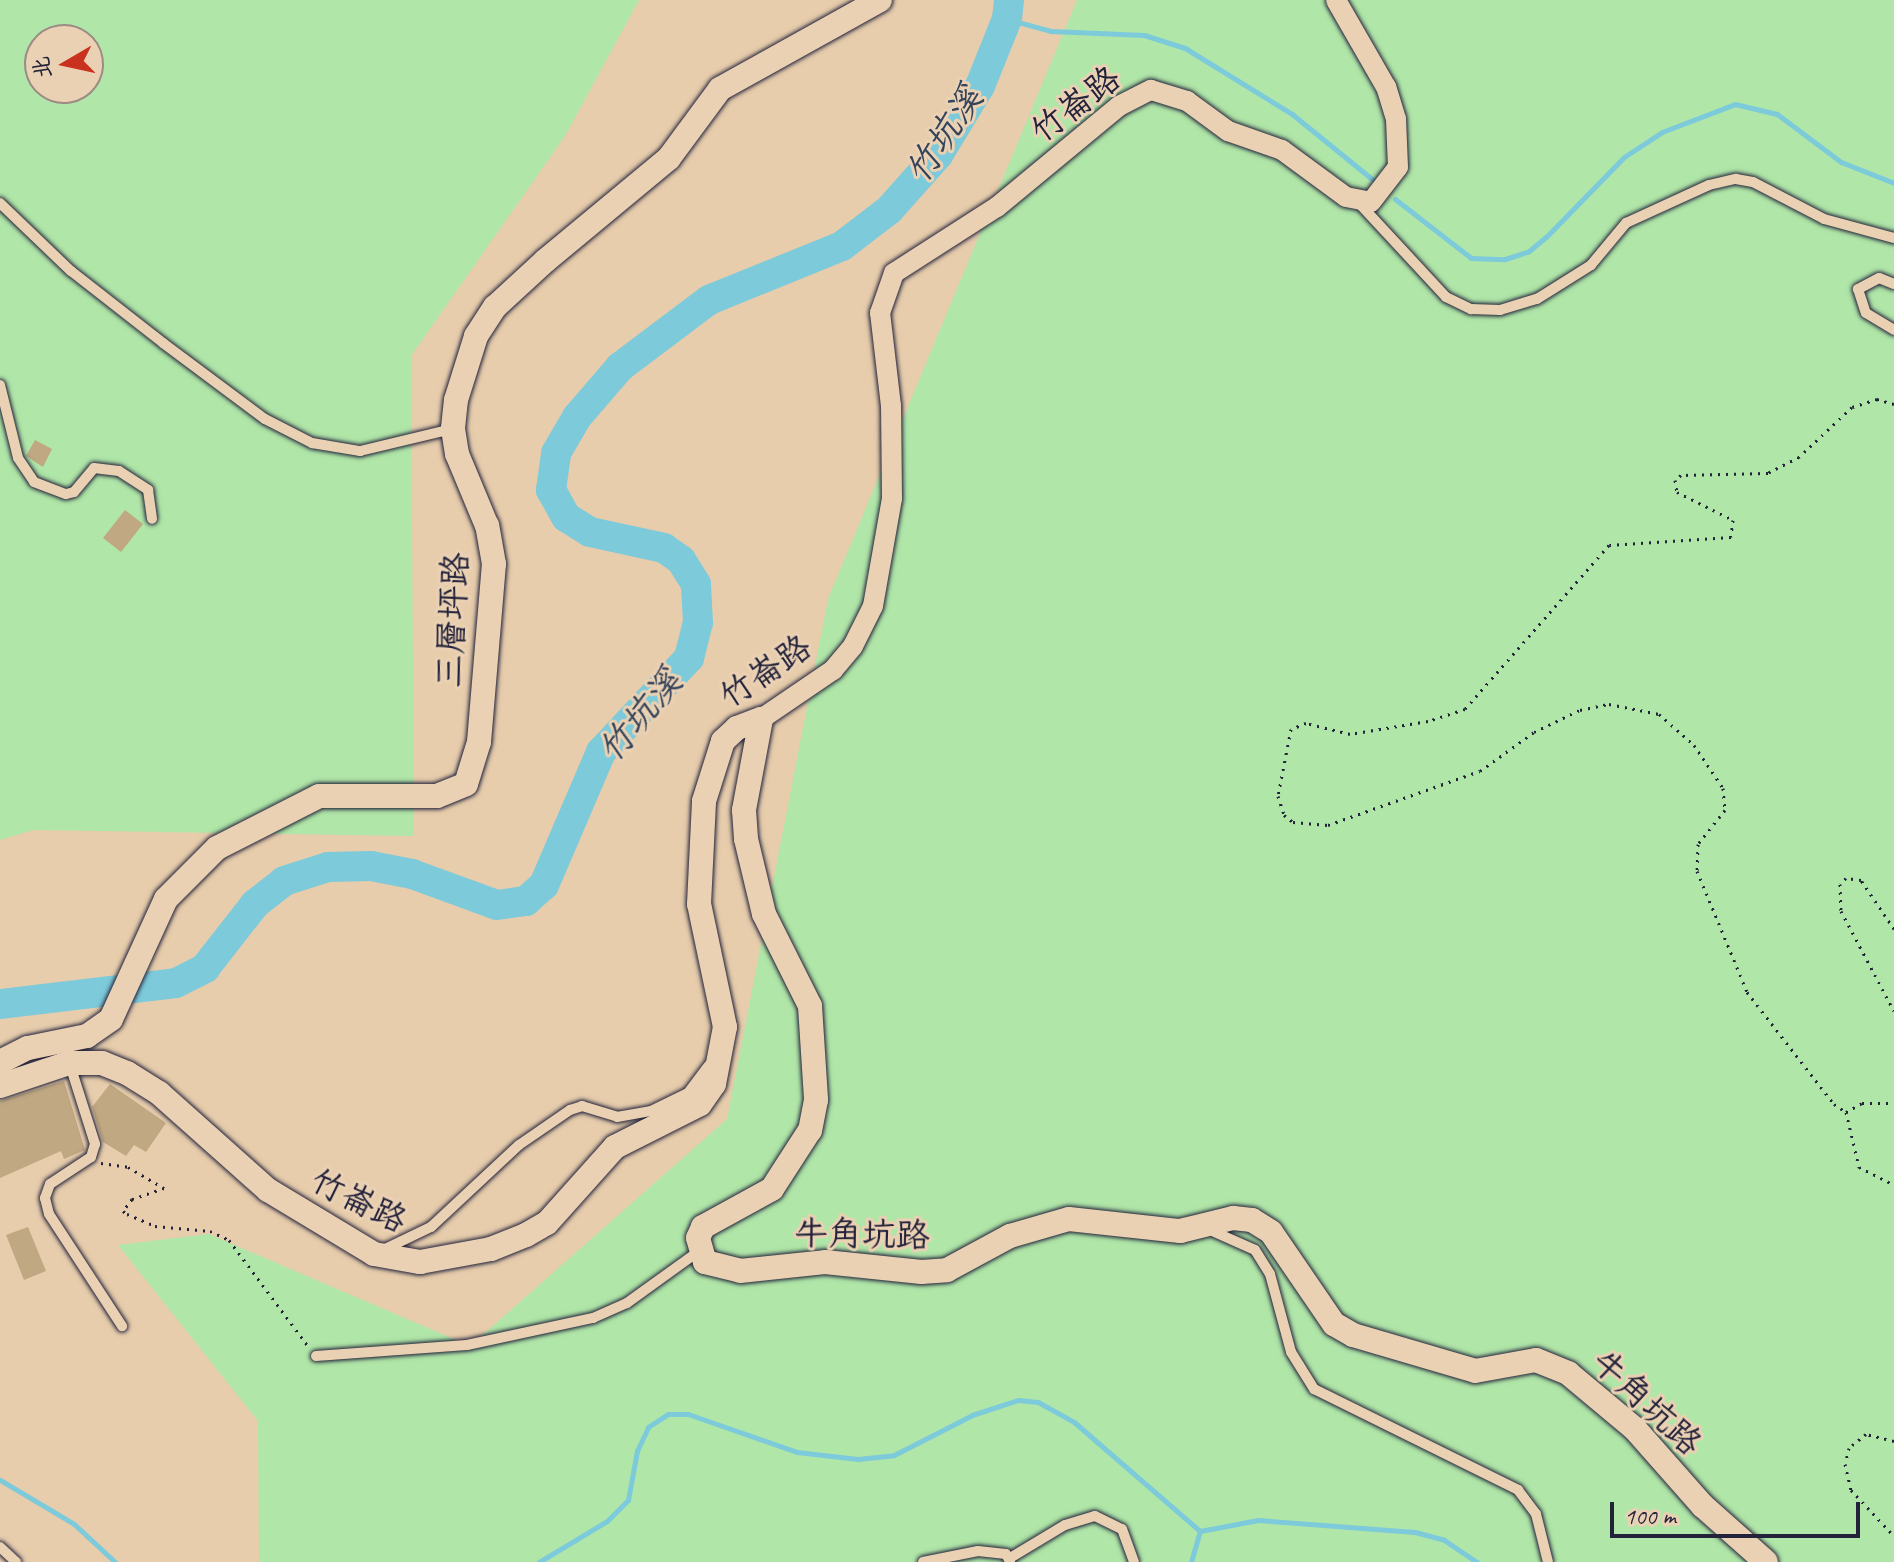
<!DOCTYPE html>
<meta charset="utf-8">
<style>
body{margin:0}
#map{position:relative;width:1894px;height:1562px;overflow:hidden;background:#e7cdac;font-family:Caveat,"LXGW WenKai TC",sans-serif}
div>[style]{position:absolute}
.green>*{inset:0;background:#b0e6a8}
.stream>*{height:5px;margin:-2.5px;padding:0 2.5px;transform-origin:2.5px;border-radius:2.5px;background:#7dcadb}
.river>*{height:30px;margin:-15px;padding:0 15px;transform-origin:15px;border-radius:15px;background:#7dcadb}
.building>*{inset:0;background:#bfa882}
.path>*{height:3px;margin-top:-1.5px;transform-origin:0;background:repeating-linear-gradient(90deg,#22223b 0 2px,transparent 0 8px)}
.roads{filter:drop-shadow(0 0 2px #22223b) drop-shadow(0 0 2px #22223b)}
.service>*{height:10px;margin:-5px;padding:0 5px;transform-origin:5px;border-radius:5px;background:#ebd1b3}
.minor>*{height:20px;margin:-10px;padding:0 10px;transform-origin:10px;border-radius:10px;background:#ebd1b3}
.tertiary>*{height:24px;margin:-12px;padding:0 12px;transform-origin:12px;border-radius:12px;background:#ebd1b3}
span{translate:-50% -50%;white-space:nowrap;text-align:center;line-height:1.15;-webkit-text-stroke:6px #ebd1b3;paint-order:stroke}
.street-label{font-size:34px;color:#22223b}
.water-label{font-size:36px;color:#34445b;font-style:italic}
.north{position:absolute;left:24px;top:24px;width:80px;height:80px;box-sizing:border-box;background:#ebd1b3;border:2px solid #9b8b83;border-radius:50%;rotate:261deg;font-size:22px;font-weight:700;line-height:32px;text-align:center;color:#22223b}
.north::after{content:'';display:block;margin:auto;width:28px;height:36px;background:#c8321e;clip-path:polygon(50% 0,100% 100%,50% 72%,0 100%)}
.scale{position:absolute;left:1610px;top:1502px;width:250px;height:36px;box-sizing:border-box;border:4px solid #22223b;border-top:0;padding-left:10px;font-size:24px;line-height:28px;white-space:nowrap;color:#22223b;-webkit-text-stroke:6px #ebd1b3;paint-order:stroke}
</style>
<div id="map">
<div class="green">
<div style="clip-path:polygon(evenodd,0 0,639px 0,565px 136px,411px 356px,414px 836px,33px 830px,0 840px,0 0,40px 40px,88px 40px,88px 88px,40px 88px,40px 40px)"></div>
<div style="clip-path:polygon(1077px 0,1894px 0,1894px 1562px,259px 1562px,258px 1421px,118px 1245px,209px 1234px,470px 1346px,727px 1119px,828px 599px)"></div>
</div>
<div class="stream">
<div style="left:1007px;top:19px;width:46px;rotate:15.3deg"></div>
<div style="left:1051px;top:31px;width:93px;rotate:2.5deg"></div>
<div style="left:1144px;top:35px;width:43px;rotate:17.6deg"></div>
<div style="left:1185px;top:48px;width:126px;rotate:31.7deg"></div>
<div style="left:1292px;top:114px;width:103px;rotate:39.1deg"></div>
<div style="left:1395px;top:199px;width:96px;rotate:37.8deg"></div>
<div style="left:1471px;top:258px;width:34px;rotate:2deg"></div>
<div style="left:1505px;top:259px;width:25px;rotate:-18deg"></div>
<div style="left:1529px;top:251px;width:23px;rotate:-40deg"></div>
<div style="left:1547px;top:236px;width:110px;rotate:-45.7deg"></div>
<div style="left:1624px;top:157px;width:45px;rotate:-33.3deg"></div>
<div style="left:1662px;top:132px;width:78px;rotate:-21deg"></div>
<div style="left:1735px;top:104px;width:43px;rotate:13.4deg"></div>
<div style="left:1777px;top:114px;width:80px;rotate:36.9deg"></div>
<div style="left:1841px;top:162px;width:57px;rotate:21.6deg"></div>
<div style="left:0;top:1480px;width:86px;rotate:30.7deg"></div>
<div style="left:74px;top:1524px;width:56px;rotate:42.8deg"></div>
<div style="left:539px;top:1562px;width:79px;rotate:-31.1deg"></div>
<div style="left:607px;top:1521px;width:30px;rotate:-45deg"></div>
<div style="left:628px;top:1500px;width:50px;rotate:-79.6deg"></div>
<div style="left:637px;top:1451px;width:26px;rotate:-65deg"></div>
<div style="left:648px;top:1427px;width:24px;rotate:-33deg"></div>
<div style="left:668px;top:1414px;width:20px"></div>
<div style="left:688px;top:1414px;width:115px;rotate:19.2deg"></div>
<div style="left:797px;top:1452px;width:61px;rotate:6.5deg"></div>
<div style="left:858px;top:1459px;width:36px;rotate:-6deg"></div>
<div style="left:894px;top:1455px;width:88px;rotate:-27.1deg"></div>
<div style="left:972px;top:1415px;width:48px;rotate:-18.1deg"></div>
<div style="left:1018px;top:1400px;width:20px;rotate:6deg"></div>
<div style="left:1038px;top:1402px;width:41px;rotate:29.1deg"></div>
<div style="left:1074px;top:1422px;width:167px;rotate:40.9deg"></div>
<div style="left:1200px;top:1531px;width:59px;rotate:-10.7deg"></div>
<div style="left:1258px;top:1520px;width:157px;rotate:4.4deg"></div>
<div style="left:1415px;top:1532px;width:30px;rotate:15deg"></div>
<div style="left:1444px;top:1540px;width:40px;rotate:34deg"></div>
<div style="left:1191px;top:1562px;width:32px;rotate:-74deg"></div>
</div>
<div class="river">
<div style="left:0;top:1004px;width:177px;rotate:-6.8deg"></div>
<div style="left:176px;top:983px;width:33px;rotate:-27deg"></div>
<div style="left:205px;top:968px;width:81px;rotate:-52deg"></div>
<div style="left:255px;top:904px;width:37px;rotate:-38deg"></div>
<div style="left:284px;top:881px;width:46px;rotate:-17.7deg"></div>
<div style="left:328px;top:867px;width:43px;rotate:-1.3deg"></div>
<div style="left:371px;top:866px;width:42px;rotate:11deg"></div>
<div style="left:412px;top:874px;width:90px;rotate:20deg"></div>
<div style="left:497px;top:905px;width:29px;rotate:-8deg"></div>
<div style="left:526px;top:901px;width:24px;rotate:-42deg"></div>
<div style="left:544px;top:885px;width:145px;rotate:-66.8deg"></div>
<div style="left:601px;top:752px;width:129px;rotate:-46.9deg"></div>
<div style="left:689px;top:658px;width:36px;rotate:-76deg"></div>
<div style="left:698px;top:623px;width:39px;rotate:-93deg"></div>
<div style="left:696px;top:584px;width:28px;rotate:-122deg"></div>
<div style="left:681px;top:560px;width:21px;rotate:-145deg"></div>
<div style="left:664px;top:548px;width:76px;rotate:-167.8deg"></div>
<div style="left:590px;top:532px;width:28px;rotate:-148deg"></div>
<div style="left:566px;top:517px;width:31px;rotate:-119deg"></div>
<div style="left:551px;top:490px;width:37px;rotate:-82deg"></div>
<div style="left:556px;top:453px;width:42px;rotate:-59.7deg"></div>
<div style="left:577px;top:417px;width:66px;rotate:-49.3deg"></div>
<div style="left:620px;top:367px;width:111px;rotate:-37deg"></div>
<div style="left:709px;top:300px;width:144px;rotate:-22.1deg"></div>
<div style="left:842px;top:246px;width:59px;rotate:-37.5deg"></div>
<div style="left:889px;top:210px;width:74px;rotate:-48.3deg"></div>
<div style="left:938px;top:155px;width:81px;rotate:-58.7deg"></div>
<div style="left:980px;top:86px;width:72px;rotate:-68.1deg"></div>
<div style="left:1007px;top:19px;width:19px;rotate:-84deg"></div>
</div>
<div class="building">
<div style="clip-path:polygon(35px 440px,52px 449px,43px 467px,26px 456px)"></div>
<div style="clip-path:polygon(125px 510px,143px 524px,121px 552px,103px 538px)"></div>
<div style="clip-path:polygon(64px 1081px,85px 1150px,64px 1159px,61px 1151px,0 1178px,0 1101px)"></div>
<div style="clip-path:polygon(110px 1084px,166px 1123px,146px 1152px,134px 1145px,126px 1156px,103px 1142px,92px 1107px)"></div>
<div style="clip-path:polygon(28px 1227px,46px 1271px,24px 1280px,6px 1235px)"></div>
</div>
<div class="path">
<div style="left:1894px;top:404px;width:18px;rotate:-164deg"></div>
<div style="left:1877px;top:399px;width:26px;rotate:162deg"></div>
<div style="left:1852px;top:407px;width:73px;rotate:136.7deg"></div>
<div style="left:1799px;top:457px;width:35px;rotate:153deg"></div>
<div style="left:1768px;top:473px;width:87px;rotate:178.7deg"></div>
<div style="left:1681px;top:475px;width:8px;rotate:140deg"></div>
<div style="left:1675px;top:480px;width:12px;rotate:81deg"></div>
<div style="left:1677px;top:492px;width:63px;rotate:26.6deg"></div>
<div style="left:1733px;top:520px;width:17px;rotate:97deg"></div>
<div style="left:1731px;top:537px;width:122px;rotate:176.2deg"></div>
<div style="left:1609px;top:545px;width:218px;rotate:131.3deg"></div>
<div style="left:1465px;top:709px;width:39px;rotate:162deg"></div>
<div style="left:1428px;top:721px;width:79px;rotate:170.5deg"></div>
<div style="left:1350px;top:734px;width:45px;rotate:-166deg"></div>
<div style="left:1306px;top:723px;width:16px;rotate:158deg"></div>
<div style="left:1291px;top:729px;width:68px;rotate:101deg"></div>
<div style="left:1278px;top:796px;width:20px;rotate:72deg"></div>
<div style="left:1284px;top:815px;width:11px;rotate:38deg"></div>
<div style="left:1293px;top:822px;width:35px;rotate:5deg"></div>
<div style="left:1328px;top:825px;width:161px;rotate:-19.6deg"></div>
<div style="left:1480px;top:771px;width:67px;rotate:-35.8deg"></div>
<div style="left:1534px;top:732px;width:51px;rotate:-25.6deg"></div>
<div style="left:1580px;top:710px;width:30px;rotate:-12deg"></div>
<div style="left:1609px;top:704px;width:51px;rotate:11.3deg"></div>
<div style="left:1659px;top:714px;width:47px;rotate:41.5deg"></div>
<div style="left:1694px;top:745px;width:52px;rotate:56deg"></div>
<div style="left:1723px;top:788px;width:22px;rotate:85deg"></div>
<div style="left:1725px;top:810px;width:43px;rotate:128.5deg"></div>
<div style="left:1698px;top:844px;width:27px;rotate:92deg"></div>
<div style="left:1697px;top:871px;width:131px;rotate:67.5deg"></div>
<div style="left:1747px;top:992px;width:142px;rotate:52.2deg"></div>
<div style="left:1834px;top:1104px;width:14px;rotate:34deg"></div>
<div style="left:1846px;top:1112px;width:18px;rotate:-29deg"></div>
<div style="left:1862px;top:1103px;width:32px"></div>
<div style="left:1894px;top:929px;width:59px;rotate:-124deg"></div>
<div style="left:1861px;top:880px;width:15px;rotate:-172deg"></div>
<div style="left:1846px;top:878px;width:8px;rotate:135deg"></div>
<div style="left:1840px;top:884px;width:27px;rotate:88deg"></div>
<div style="left:1841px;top:911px;width:113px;rotate:62.1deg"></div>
<div style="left:1846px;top:1112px;width:57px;rotate:76.7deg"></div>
<div style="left:1859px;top:1167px;width:39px;rotate:27deg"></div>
<div style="left:101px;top:1163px;width:27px;rotate:8deg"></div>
<div style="left:128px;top:1167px;width:42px;rotate:30.3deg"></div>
<div style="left:164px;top:1188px;width:34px;rotate:161deg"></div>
<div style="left:132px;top:1199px;width:15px;rotate:127deg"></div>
<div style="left:123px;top:1211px;width:5px;rotate:37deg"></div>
<div style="left:127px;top:1214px;width:30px;rotate:23deg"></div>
<div style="left:155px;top:1226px;width:55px;rotate:5.2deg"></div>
<div style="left:210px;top:1231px;width:21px;rotate:25deg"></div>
<div style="left:229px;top:1240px;width:132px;rotate:53.3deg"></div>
<div style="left:1894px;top:1441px;width:29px;rotate:-166deg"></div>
<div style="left:1866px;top:1434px;width:22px;rotate:141deg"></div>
<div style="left:1849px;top:1448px;width:16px;rotate:104deg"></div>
<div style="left:1845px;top:1464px;width:27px;rotate:77deg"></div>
<div style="left:1851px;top:1490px;width:63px;rotate:46.9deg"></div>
</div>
<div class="roads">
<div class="service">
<div style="left:1358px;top:202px;width:129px;rotate:47.2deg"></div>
<div style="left:1446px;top:297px;width:28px;rotate:26deg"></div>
<div style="left:1471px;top:309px;width:29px;rotate:2deg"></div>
<div style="left:1500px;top:310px;width:39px;rotate:-17deg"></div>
<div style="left:1537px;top:299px;width:64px;rotate:-32.2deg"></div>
<div style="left:1591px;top:265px;width:55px;rotate:-50.2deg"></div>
<div style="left:1626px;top:223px;width:91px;rotate:-24.6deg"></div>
<div style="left:1709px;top:185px;width:28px;rotate:-13deg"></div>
<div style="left:1736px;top:179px;width:17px;rotate:10deg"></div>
<div style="left:1753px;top:182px;width:80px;rotate:27.5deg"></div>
<div style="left:1824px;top:219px;width:73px;rotate:15.2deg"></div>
<div style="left:0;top:203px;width:98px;rotate:43.8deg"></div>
<div style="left:71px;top:271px;width:117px;rotate:38deg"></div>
<div style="left:163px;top:343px;width:127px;rotate:36.7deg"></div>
<div style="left:265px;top:419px;width:53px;rotate:27.1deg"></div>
<div style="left:312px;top:443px;width:49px;rotate:9.5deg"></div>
<div style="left:360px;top:451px;width:95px;rotate:-13.4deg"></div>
<div style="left:1894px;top:284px;width:16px;rotate:-158deg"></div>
<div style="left:1879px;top:278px;width:24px;rotate:152deg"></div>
<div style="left:1858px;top:289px;width:25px;rotate:72deg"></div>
<div style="left:1866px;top:313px;width:33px;rotate:31deg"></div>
<div style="left:0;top:385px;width:75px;rotate:76.1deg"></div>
<div style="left:18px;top:458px;width:29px;rotate:56deg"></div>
<div style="left:34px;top:482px;width:34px;rotate:21deg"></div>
<div style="left:66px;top:494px;width:8px;rotate:-14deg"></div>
<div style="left:74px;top:492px;width:31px;rotate:-50deg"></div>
<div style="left:94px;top:468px;width:25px;rotate:7deg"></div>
<div style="left:119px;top:471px;width:35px;rotate:33deg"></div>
<div style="left:148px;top:490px;width:29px;rotate:82deg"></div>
<div style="left:70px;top:1065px;width:83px;rotate:72.4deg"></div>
<div style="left:95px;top:1144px;width:14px;rotate:107deg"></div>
<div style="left:91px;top:1157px;width:49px;rotate:146.6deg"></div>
<div style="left:50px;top:1184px;width:15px;rotate:110deg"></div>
<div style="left:45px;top:1198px;width:16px;rotate:76deg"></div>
<div style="left:49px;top:1214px;width:134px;rotate:56.9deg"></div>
<div style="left:1210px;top:1230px;width:49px;rotate:24deg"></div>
<div style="left:1255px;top:1250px;width:28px;rotate:58deg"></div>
<div style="left:1270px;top:1274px;width:81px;rotate:74.9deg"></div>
<div style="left:1291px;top:1352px;width:44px;rotate:58.1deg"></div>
<div style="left:1314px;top:1389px;width:228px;rotate:26.3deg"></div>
<div style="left:1518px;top:1490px;width:30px;rotate:53deg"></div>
<div style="left:1536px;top:1514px;width:49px;rotate:76deg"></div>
<div style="left:383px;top:1250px;width:53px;rotate:-25.6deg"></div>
<div style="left:431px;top:1227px;width:120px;rotate:-43deg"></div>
<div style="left:519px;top:1145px;width:62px;rotate:-34.5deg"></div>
<div style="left:570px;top:1110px;width:13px;rotate:-18deg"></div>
<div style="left:582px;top:1106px;width:37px;rotate:17deg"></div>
<div style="left:617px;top:1117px;width:35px;rotate:-10deg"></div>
<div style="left:651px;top:1111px;width:41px;rotate:-25.9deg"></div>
<div style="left:688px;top:1093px;width:34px;rotate:-53deg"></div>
<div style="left:316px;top:1356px;width:151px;rotate:-4.2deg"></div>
<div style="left:467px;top:1345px;width:129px;rotate:-12.1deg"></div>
<div style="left:593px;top:1318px;width:37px;rotate:-24deg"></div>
<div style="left:627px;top:1303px;width:89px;rotate:-35.8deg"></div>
<div style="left:0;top:1547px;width:22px;rotate:43deg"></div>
<div style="left:1010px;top:1558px;width:64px;rotate:-31deg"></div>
<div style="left:1065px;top:1525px;width:31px;rotate:-17deg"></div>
<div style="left:1095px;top:1516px;width:30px;rotate:26deg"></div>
<div style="left:1122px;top:1529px;width:35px;rotate:70deg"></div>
<div style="left:923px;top:1562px;width:56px;rotate:-11.3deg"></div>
<div style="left:978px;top:1551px;width:28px;rotate:6deg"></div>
<div style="left:1006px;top:1554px;width:9px;rotate:63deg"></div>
</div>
<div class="minor">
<div style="left:761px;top:719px;width:87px;rotate:-34.2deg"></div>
<div style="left:833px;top:670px;width:31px;rotate:-50deg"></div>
<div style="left:853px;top:646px;width:45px;rotate:-63.4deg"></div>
<div style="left:873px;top:606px;width:110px;rotate:-80deg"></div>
<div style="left:892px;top:498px;width:92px;rotate:-90.6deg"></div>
<div style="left:891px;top:406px;width:94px;rotate:-96.7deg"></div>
<div style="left:880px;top:313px;width:42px;rotate:-70.7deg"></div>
<div style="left:894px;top:273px;width:122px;rotate:-32.7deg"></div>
<div style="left:997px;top:207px;width:158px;rotate:-39.6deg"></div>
<div style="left:1119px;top:106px;width:36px;rotate:-27deg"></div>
<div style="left:1151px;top:90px;width:38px;rotate:17deg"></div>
<div style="left:1187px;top:101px;width:51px;rotate:36.2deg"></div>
<div style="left:1228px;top:131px;width:57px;rotate:19.4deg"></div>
<div style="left:1282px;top:150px;width:79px;rotate:36.3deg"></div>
<div style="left:1346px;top:197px;width:25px;rotate:11deg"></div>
<div style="left:1371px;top:202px;width:44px;rotate:-52.4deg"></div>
<div style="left:1398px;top:167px;width:48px;rotate:-92.4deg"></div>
<div style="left:1396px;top:119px;width:34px;rotate:-107deg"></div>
<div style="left:1386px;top:87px;width:100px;rotate:-119.9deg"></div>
</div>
<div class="tertiary">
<div style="left:761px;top:719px;width:93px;rotate:100.6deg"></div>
<div style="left:744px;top:810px;width:29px;rotate:86deg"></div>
<div style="left:746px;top:839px;width:77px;rotate:76.5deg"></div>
<div style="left:764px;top:914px;width:103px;rotate:63.4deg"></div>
<div style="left:810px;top:1006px;width:94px;rotate:86.3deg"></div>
<div style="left:816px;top:1100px;width:31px;rotate:101deg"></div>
<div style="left:810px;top:1130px;width:70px;rotate:122.8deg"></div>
<div style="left:772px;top:1189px;width:79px;rotate:151.2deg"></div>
<div style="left:703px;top:1227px;width:12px;rotate:114deg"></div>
<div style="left:698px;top:1238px;width:25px;rotate:74deg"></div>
<div style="left:705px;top:1262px;width:36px;rotate:14deg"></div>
<div style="left:740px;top:1271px;width:85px;rotate:-6deg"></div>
<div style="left:825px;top:1262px;width:97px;rotate:5.9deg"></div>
<div style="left:921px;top:1272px;width:26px;rotate:-4deg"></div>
<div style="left:947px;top:1270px;width:72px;rotate:-28.4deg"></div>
<div style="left:1010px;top:1236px;width:61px;rotate:-16.1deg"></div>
<div style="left:1069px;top:1219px;width:112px;rotate:6.2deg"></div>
<div style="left:1180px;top:1231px;width:55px;rotate:-13.8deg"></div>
<div style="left:1233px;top:1218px;width:19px;rotate:6deg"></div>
<div style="left:1252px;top:1220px;width:22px;rotate:32deg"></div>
<div style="left:1271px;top:1232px;width:112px;rotate:55.6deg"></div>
<div style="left:1334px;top:1324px;width:22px;rotate:30deg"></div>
<div style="left:1353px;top:1335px;width:127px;rotate:16.4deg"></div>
<div style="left:1475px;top:1371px;width:62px;rotate:-10.2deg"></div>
<div style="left:1536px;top:1360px;width:35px;rotate:22deg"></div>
<div style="left:1568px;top:1373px;width:87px;rotate:39.9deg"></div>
<div style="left:1635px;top:1429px;width:103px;rotate:48.6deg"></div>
<div style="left:1703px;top:1506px;width:84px;rotate:41.6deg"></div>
<div style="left:0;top:1062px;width:31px;rotate:-27deg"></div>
<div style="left:28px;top:1048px;width:60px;rotate:-11.5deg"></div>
<div style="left:87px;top:1036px;width:29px;rotate:-35deg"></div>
<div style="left:111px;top:1019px;width:132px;rotate:-65.4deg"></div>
<div style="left:166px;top:899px;width:72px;rotate:-45deg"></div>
<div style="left:217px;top:848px;width:114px;rotate:-27deg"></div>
<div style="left:319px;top:796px;width:118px"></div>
<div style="left:437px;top:796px;width:31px;rotate:-22deg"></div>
<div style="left:466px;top:784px;width:44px;rotate:-72.8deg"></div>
<div style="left:479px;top:742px;width:179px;rotate:-85.2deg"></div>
<div style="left:494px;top:564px;width:39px;rotate:-100deg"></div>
<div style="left:487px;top:526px;width:78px;rotate:-112.6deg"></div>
<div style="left:457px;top:454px;width:26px;rotate:-99deg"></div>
<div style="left:453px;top:428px;width:28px;rotate:-84deg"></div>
<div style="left:456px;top:400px;width:67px;rotate:-72.6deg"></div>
<div style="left:476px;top:336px;width:35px;rotate:-57deg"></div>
<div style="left:495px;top:307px;width:68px;rotate:-42.6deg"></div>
<div style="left:545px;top:261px;width:161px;rotate:-39.7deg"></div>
<div style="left:669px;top:158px;width:86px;rotate:-53.5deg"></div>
<div style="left:720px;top:89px;width:183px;rotate:-29.1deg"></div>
<div style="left:0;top:1086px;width:73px;rotate:-18.4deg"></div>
<div style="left:69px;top:1063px;width:33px"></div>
<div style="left:102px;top:1063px;width:27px;rotate:22deg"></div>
<div style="left:127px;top:1073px;width:38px;rotate:32deg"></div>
<div style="left:159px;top:1093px;width:146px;rotate:41.7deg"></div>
<div style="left:268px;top:1190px;width:124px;rotate:31.1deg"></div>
<div style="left:374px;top:1254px;width:47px;rotate:9.9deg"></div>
<div style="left:420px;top:1262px;width:72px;rotate:-10.4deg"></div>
<div style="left:491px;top:1249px;width:38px;rotate:-22deg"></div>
<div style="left:526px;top:1235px;width:24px;rotate:-30deg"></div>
<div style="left:547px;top:1223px;width:102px;rotate:-48.2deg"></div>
<div style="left:615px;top:1147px;width:95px;rotate:-26.8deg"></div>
<div style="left:700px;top:1104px;width:24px;rotate:-55deg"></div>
<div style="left:714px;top:1084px;width:58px;rotate:-79.1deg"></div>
<div style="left:725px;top:1027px;width:126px;rotate:-101.9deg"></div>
<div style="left:699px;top:904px;width:103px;rotate:-87.2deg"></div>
<div style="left:704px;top:801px;width:63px;rotate:-72.4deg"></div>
<div style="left:723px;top:741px;width:19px;rotate:-43deg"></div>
<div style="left:737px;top:728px;width:26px;rotate:-21deg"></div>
</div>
</div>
<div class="street-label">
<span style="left:1075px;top:104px;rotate:-37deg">竹崙路</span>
<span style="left:452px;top:620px;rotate:-87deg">三層坪路</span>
<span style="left:765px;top:671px;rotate:-34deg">竹崙路</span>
<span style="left:359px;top:1200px;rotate:26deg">竹崙路</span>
<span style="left:862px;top:1234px;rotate:1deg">牛角坑路</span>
<span style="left:1647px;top:1402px;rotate:43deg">牛角坑路</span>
</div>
<div class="water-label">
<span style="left:944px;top:135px;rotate:-56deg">竹坑溪</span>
<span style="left:640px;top:716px;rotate:-50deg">竹坑溪</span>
</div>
<div class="north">北</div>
<div class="scale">100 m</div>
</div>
